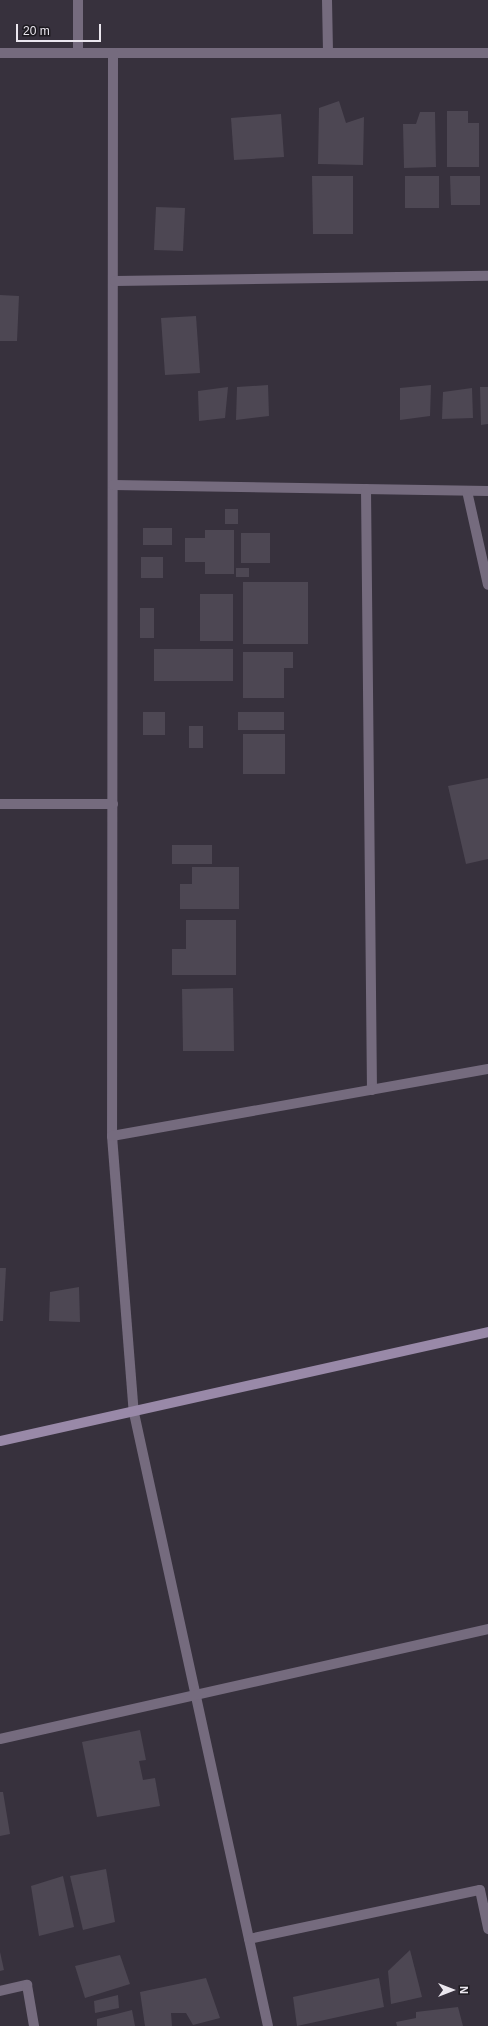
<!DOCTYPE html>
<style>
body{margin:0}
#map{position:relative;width:488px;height:2026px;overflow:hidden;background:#37313d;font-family:Arial,sans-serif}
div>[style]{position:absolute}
.building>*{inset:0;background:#4d4753}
.street>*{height:10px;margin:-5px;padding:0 5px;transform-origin:5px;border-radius:5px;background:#756b7e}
.secondary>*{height:10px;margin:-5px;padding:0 5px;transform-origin:5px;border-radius:5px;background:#9989a8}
span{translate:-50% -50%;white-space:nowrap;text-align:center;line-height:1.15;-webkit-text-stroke:3.5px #1d1a20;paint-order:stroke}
.north{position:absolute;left:432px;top:1970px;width:40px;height:40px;-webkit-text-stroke:3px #1d1a20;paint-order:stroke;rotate:90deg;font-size:11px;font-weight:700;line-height:16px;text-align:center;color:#ebe7ef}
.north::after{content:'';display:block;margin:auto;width:14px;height:18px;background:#ebe7ef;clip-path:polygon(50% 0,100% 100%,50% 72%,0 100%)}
.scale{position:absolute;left:16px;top:24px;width:85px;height:18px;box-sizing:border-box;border:2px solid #ebe7ef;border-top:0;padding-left:5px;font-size:12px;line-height:14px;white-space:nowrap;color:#ebe7ef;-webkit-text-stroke:3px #1d1a20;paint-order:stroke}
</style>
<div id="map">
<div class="building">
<div style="clip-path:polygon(339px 101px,346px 123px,364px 117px,363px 165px,318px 164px,319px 108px)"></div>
<div style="clip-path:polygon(447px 111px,468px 111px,468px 123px,479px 123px,479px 167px,447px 167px)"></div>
<div style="clip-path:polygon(420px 112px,435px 112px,436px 167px,404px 168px,403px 124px,416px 124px)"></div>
<div style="clip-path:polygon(281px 114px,284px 157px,234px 160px,231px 118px)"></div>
<div style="clip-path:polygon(312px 176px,353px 176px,353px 234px,313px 234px)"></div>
<div style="clip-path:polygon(405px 176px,439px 176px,439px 208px,405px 208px)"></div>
<div style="clip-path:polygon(450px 176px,480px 176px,480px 205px,451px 205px)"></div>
<div style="clip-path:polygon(156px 207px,185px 208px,183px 251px,154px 250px)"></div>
<div style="clip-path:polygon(0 295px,19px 296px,17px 341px,0 341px)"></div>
<div style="clip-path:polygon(196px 316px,200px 373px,165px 375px,161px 318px)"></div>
<div style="clip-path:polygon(268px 385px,269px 416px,236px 420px,237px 387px)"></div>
<div style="clip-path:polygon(431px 385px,430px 416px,400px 420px,400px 388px)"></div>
<div style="clip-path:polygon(228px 387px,225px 418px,199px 421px,198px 391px)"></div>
<div style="clip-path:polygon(480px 387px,488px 387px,488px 424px,481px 425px)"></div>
<div style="clip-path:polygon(472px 388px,473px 418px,442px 419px,443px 392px)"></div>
<div style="clip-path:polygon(225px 509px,238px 509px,238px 524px,225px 524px)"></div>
<div style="clip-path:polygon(143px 528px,172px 528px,172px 545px,143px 545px)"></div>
<div style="clip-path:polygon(205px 530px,234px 530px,234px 574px,205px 574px,205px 562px,185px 562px,185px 538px,205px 538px)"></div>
<div style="clip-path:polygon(241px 533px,270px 533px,270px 563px,241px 563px)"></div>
<div style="clip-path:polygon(141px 557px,163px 557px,163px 578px,141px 578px)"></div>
<div style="clip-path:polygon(236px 568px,249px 568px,249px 577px,236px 577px)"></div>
<div style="clip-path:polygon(243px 582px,308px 582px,308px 644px,243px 644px)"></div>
<div style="clip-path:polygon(200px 594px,233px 594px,233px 641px,200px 641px)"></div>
<div style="clip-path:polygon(140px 608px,154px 608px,154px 638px,140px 638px)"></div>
<div style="clip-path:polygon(154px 649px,233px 649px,233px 681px,154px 681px)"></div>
<div style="clip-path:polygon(243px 652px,293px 652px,293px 668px,284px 668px,284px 698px,243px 698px)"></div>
<div style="clip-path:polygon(143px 712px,165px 712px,165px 735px,143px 735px)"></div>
<div style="clip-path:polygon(238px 712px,284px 712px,284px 730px,238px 730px)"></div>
<div style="clip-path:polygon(189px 726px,203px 726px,203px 748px,189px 748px)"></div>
<div style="clip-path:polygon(243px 734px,285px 734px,285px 774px,243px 774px)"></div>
<div style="clip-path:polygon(488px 778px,488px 859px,466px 864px,448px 786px)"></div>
<div style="clip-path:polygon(172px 845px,212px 845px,212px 864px,172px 864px)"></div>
<div style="clip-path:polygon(192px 867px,239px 867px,239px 909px,180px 909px,180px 884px,192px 884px)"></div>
<div style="clip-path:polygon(186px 920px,236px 920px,236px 975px,172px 975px,172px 949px,186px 949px)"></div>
<div style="clip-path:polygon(233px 988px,234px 1051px,183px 1051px,182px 989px)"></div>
<div style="clip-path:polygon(0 1268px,6px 1268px,3px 1321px,0 1321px)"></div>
<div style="clip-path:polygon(79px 1287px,80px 1322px,49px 1321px,50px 1292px)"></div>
<div style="clip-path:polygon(140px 1730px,146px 1760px,139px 1761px,143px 1780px,155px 1778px,160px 1806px,97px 1817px,82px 1742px)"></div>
<div style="clip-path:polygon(0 1792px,3px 1792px,10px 1834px,0 1836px)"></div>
<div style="clip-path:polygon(106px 1869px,115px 1922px,83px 1930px,70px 1876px)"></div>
<div style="clip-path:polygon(63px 1876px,74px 1927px,39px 1936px,31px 1886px)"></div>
<div style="clip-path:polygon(410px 1950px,422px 1997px,391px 2004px,388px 1971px)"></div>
<div style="clip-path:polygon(0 1952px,4px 1970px,0 1971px)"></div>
<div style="clip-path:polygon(120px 1955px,130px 1984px,85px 1998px,75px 1966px)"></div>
<div style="clip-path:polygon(206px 1978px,220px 2018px,193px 2025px,186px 2013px,171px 2013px,172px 2026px,145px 2026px,140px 1992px)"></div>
<div style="clip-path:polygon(379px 1978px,384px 2007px,297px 2026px,293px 1997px)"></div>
<div style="clip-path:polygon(118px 1995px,119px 2008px,95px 2013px,94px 2001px)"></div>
<div style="clip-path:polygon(458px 2007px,463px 2026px,397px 2026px,396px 2022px,416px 2018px,416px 2012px)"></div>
<div style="clip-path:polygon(132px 2010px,135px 2026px,97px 2026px,97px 2019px)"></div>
</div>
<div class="street">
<div style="left:78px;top:0;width:53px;rotate:90deg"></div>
<div style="left:327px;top:0;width:53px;rotate:88.9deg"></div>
<div style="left:0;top:53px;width:488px"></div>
<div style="left:113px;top:53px;width:1083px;rotate:90.05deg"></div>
<div style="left:112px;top:1136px;width:278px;rotate:85.5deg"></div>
<div style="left:134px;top:1413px;width:627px;rotate:77.67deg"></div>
<div style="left:115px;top:281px;width:373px;rotate:-0.8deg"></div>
<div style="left:113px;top:485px;width:375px;rotate:0.9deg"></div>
<div style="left:366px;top:489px;width:601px;rotate:89.43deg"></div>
<div style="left:467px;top:491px;width:96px;rotate:77.4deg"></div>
<div style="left:0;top:804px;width:113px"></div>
<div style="left:112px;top:1136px;width:382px;rotate:-10.1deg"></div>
<div style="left:0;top:1739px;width:500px;rotate:-12.7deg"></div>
<div style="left:249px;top:1939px;width:236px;rotate:-12deg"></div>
<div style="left:480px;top:1890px;width:40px;rotate:78deg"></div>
<div style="left:0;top:1991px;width:28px;rotate:-13deg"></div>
<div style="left:27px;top:1985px;width:42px;rotate:80.3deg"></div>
</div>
<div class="secondary">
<div style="left:0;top:1441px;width:500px;rotate:-12.59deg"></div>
</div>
<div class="north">N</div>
<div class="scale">20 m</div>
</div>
